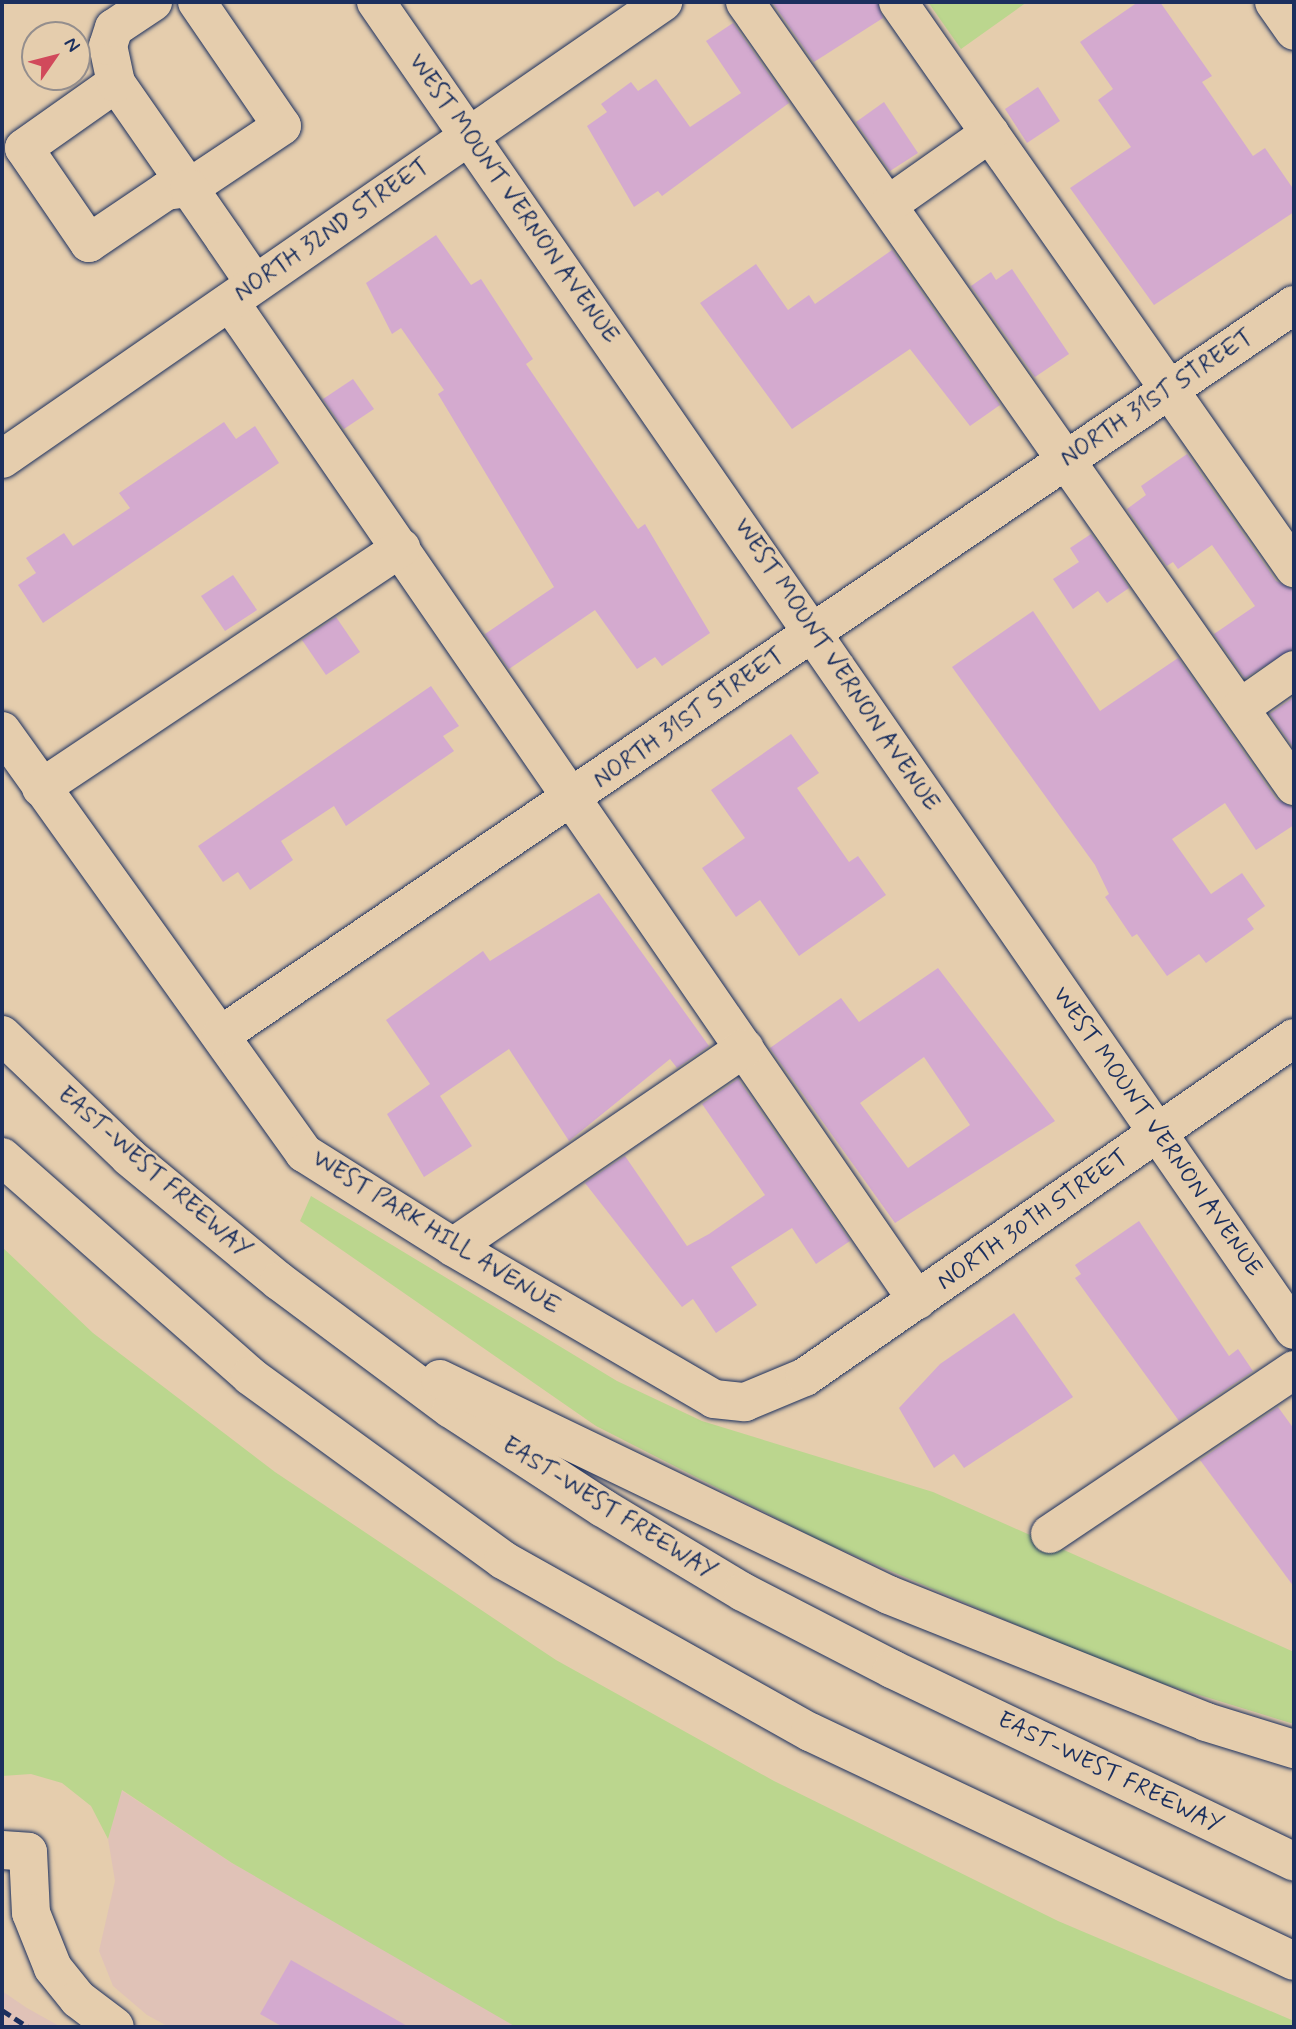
<!DOCTYPE html>
<style>
body{margin:0}
#map{position:relative;width:1296px;height:2029px;overflow:hidden;background:#e5cdad;font-family:Mynerve,sans-serif}
div>[style]{position:absolute}
.built>*{inset:0;background:#e0c2b7}
.green>*{inset:0;background:#bbd68e}
.building>*{inset:0;background:#d4aacf}
.roads{filter:drop-shadow(0 0 2px #1b2f5e) drop-shadow(0 0 2px #1b2f5e)}
.minor>*{height:38px;margin:-19px;padding:0 19px;transform-origin:19px;border-radius:19px;background:#e5cdad}
.highway>*{height:38px;margin:-19px;padding:0 19px;transform-origin:19px;border-radius:19px;background:#e5cdad}
.rail>*{height:5px;margin-top:-2.5px;transform-origin:0;background:repeating-linear-gradient(90deg,#1b2f5e 0 10px,transparent 0 15px)}
span{translate:-50% -50%;white-space:nowrap;text-align:center;line-height:1.15;-webkit-text-stroke:5px #e5cdad;paint-order:stroke}
.street-label{font-size:24px;color:#1b2f5e}
.frame{position:absolute;inset:0;border:4px solid #1b2f5e;pointer-events:none}
.north{position:absolute;left:21px;top:21px;width:70px;height:70px;box-sizing:border-box;background:#e5cdad;border:2px solid #948e8d;border-radius:50%;rotate:55deg;font-size:19px;font-weight:700;line-height:28px;text-align:center;color:#1b2f5e}
.north::after{content:'';display:block;margin:auto;width:24px;height:32px;background:#d1495b;clip-path:polygon(50% 0,100% 100%,50% 72%,0 100%)}
</style>
<div id="map">
<div class="built">
<div style="clip-path:polygon(121px 1790px,232px 1863px,521px 2027px,169px 2027px,147px 2015px,113px 1986px,99px 1951px,115px 1881px,108px 1839px)"></div>
<div style="clip-path:polygon(2px 1991px,27px 2008px,61px 2027px,2px 2027px)"></div>
</div>
<div class="green">
<div style="clip-path:polygon(928px 2px,1027px 2px,961px 49px)"></div>
<div style="clip-path:polygon(311px 1196px,617px 1381px,702px 1421px,933px 1492px,1294px 1652px,1294px 1724px,1131px 1674px,823px 1542px,596px 1426px,300px 1221px)"></div>
<div style="clip-path:polygon(2px 1247px,93px 1333px,275px 1472px,556px 1660px,774px 1781px,1058px 1921px,1294px 2021px,1294px 2027px,516px 2027px,232px 1863px,122px 1790px,108px 1839px,91px 1806px,62px 1783px,31px 1774px,2px 1776px)"></div>
</div>
<div class="building">
<div style="clip-path:polygon(877px 2px,883px 18px,814px 62px,773px 3px)"></div>
<div style="clip-path:polygon(1138px 2px,1160px 2px,1212px 76px,1202px 82px,1253px 156px,1265px 148px,1294px 190px,1294px 212px,1154px 305px,1070px 188px,1131px 147px,1098px 100px,1113px 89px,1080px 42px)"></div>
<div style="clip-path:polygon(733px 23px,789px 103px,662px 196px,658px 191px,634px 207px,587px 126px,607px 112px,601px 104px,631px 82px,638px 91px,656px 79px,690px 127px,741px 93px,706px 41px)"></div>
<div style="clip-path:polygon(1038px 87px,1060px 121px,1027px 143px,1005px 109px)"></div>
<div style="clip-path:polygon(884px 102px,918px 153px,890px 171px,856px 122px)"></div>
<div style="clip-path:polygon(436px 235px,471px 285px,481px 279px,533px 359px,526px 364px,638px 529px,645px 524px,710px 633px,662px 666px,655px 657px,637px 669px,595px 610px,509px 669px,485px 634px,554px 587px,438px 394px,444px 390px,401px 328px,392px 334px,366px 283px)"></div>
<div style="clip-path:polygon(892px 250px,1000px 405px,970px 426px,910px 349px,792px 429px,700px 303px,756px 264px,788px 310px,809px 295px,815px 304px)"></div>
<div style="clip-path:polygon(1012px 269px,1069px 354px,1035px 377px,971px 286px,991px 272px,996px 280px)"></div>
<div style="clip-path:polygon(353px 379px,374px 409px,344px 429px,323px 399px)"></div>
<div style="clip-path:polygon(224px 422px,236px 439px,255px 426px,279px 463px,43px 623px,18px 585px,36px 573px,26px 558px,64px 533px,73px 546px,130px 508px,119px 493px)"></div>
<div style="clip-path:polygon(1187px 454px,1276px 581px,1294px 590px,1294px 648px,1245px 678px,1214px 634px,1255px 606px,1212px 545px,1178px 569px,1173px 562px,1167px 566px,1127px 509px,1146px 495px,1141px 486px)"></div>
<div style="clip-path:polygon(1091px 534px,1129px 588px,1107px 603px,1098px 591px,1073px 609px,1053px 579px,1079px 562px,1070px 548px)"></div>
<div style="clip-path:polygon(233px 575px,257px 610px,225px 631px,201px 596px)"></div>
<div style="clip-path:polygon(1033px 611px,1100px 711px,1178px 658px,1276px 799px,1294px 808px,1294px 825px,1256px 850px,1225px 803px,1172px 839px,1211px 894px,1242px 873px,1265px 906px,1247px 919px,1254px 929px,1206px 963px,1199px 954px,1167px 976px,1137px 934px,1132px 937px,1105px 897px,1109px 894px,1095px 865px,952px 667px)"></div>
<div style="clip-path:polygon(336px 617px,360px 652px,326px 675px,302px 640px)"></div>
<div style="clip-path:polygon(431px 686px,459px 726px,443px 736px,454px 751px,346px 826px,334px 806px,281px 841px,293px 860px,250px 890px,238px 872px,223px 882px,198px 846px)"></div>
<div style="clip-path:polygon(1294px 697px,1294px 748px,1270px 714px)"></div>
<div style="clip-path:polygon(791px 734px,819px 773px,797px 788px,849px 862px,858px 856px,886px 895px,799px 956px,760px 900px,736px 917px,702px 868px,745px 838px,711px 790px)"></div>
<div style="clip-path:polygon(599px 893px,709px 1046px,677px 1068px,670px 1059px,569px 1141px,509px 1049px,440px 1096px,472px 1146px,424px 1177px,387px 1114px,430px 1084px,386px 1020px,483px 951px,490px 961px)"></div>
<div style="clip-path:polygon(evenodd,938px 968px,1055px 1121px,895px 1223px,770px 1048px,841px 998px,859px 1022px,938px 968px,924px 1057px,970px 1125px,908px 1168px,860px 1103px,924px 1057px)"></div>
<div style="clip-path:polygon(738px 1079px,850px 1241px,816px 1264px,792px 1228px,731px 1267px,757px 1305px,716px 1333px,693px 1299px,682px 1307px,585px 1183px,625px 1156px,687px 1246px,709px 1234px,765px 1195px,702px 1104px)"></div>
<div style="clip-path:polygon(1139px 1221px,1229px 1356px,1238px 1349px,1253px 1371px,1179px 1421px,1075px 1278px,1081px 1274px,1075px 1265px)"></div>
<div style="clip-path:polygon(1014px 1313px,1073px 1397px,964px 1468px,954px 1454px,934px 1468px,899px 1408px,940px 1364px)"></div>
<div style="clip-path:polygon(1278px 1407px,1294px 1429px,1294px 1587px,1200px 1460px)"></div>
<div style="clip-path:polygon(291px 1960px,409px 2027px,283px 2027px,260px 2014px)"></div>
</div>
<div class="roads">
<div class="minor">
<div style="left:197px;top:2px;width:150px;rotate:55.6deg"></div>
<div style="left:282px;top:126px;width:112px;rotate:146.3deg"></div>
<div style="left:189px;top:188px;width:23px;rotate:173deg"></div>
<div style="left:166px;top:191px;width:93px;rotate:146deg"></div>
<div style="left:89px;top:243px;width:115px;rotate:-124.4deg"></div>
<div style="left:24px;top:148px;width:113px;rotate:-35.2deg"></div>
<div style="left:116px;top:83px;width:128px;rotate:55.2deg"></div>
<div style="left:189px;top:188px;width:63px;rotate:55.3deg"></div>
<div style="left:225px;top:240px;width:53px;rotate:55.7deg"></div>
<div style="left:376px;top:2px;width:1614px;rotate:55.35deg"></div>
<div style="left:745px;top:2px;width:957px;rotate:55deg"></div>
<div style="left:898px;top:2px;width:691px;rotate:55.02deg"></div>
<div style="left:1274px;top:2px;width:35px;rotate:55deg"></div>
<div style="left:116px;top:83px;width:38px;rotate:-102deg"></div>
<div style="left:108px;top:46px;width:19px;rotate:-72deg"></div>
<div style="left:114px;top:28px;width:47px;rotate:-33.7deg"></div>
<div style="left:888px;top:205px;width:125px;rotate:-35.2deg"></div>
<div style="left:230px;top:302px;width:1212px;rotate:55.46deg"></div>
<div style="left:2px;top:459px;width:804px;rotate:-34.66deg"></div>
<div style="left:1240px;top:708px;width:66px;rotate:-35.1deg"></div>
<div style="left:2px;top:731px;width:519px;rotate:54.41deg"></div>
<div style="left:304px;top:1153px;width:176px;rotate:32.2deg"></div>
<div style="left:453px;top:1247px;width:302px;rotate:30.2deg"></div>
<div style="left:714px;top:1399px;width:31px;rotate:6deg"></div>
<div style="left:745px;top:1402px;width:65px;rotate:-22.6deg"></div>
<div style="left:805px;top:1377px;width:595px;rotate:-34.73deg"></div>
<div style="left:41px;top:788px;width:433px;rotate:-33.7deg"></div>
<div style="left:221px;top:1035px;width:1298px;rotate:-34.23deg"></div>
<div style="left:453px;top:1247px;width:353px;rotate:-34.3deg"></div>
<div style="left:1050px;top:1534px;width:294px;rotate:-33.9deg"></div>
<div style="left:2px;top:1850px;width:26px;rotate:4deg"></div>
<div style="left:28px;top:1852px;width:61px;rotate:87.2deg"></div>
<div style="left:31px;top:1913px;width:59px;rotate:68.2deg"></div>
<div style="left:53px;top:1968px;width:40px;rotate:51deg"></div>
<div style="left:78px;top:1999px;width:46px;rotate:37.1deg"></div>
</div>
<div class="highway">
<div style="left:2px;top:1035px;width:176px;rotate:43.8deg"></div>
<div style="left:129px;top:1157px;width:195px;rotate:39.6deg"></div>
<div style="left:279px;top:1281px;width:214px;rotate:36.7deg"></div>
<div style="left:451px;top:1409px;width:181px;rotate:33.1deg"></div>
<div style="left:603px;top:1508px;width:163px;rotate:31deg"></div>
<div style="left:743px;top:1592px;width:168px;rotate:27.3deg"></div>
<div style="left:892px;top:1669px;width:446px;rotate:25.6deg"></div>
<div style="left:2px;top:1157px;width:331px;rotate:41.4deg"></div>
<div style="left:250px;top:1376px;width:313px;rotate:36deg"></div>
<div style="left:503px;top:1560px;width:352px;rotate:29.3deg"></div>
<div style="left:810px;top:1732px;width:535px;rotate:25.32deg"></div>
<div style="left:440px;top:1379px;width:498px;rotate:25.7deg"></div>
<div style="left:889px;top:1595px;width:341px;rotate:21.8deg"></div>
<div style="left:1206px;top:1722px;width:92px;rotate:17.1deg"></div>
</div>
</div>
<div class="rail">
<div style="left:2px;top:2010px;width:31px;rotate:33deg"></div>
</div>
<div class="street-label">
<span style="left:513px;top:199px;rotate:55deg">WEST MOUNT VERNON AVENUE</span>
<span style="left:332px;top:230px;rotate:-35deg">NORTH 32ND STREET</span>
<span style="left:1157px;top:398px;rotate:-34deg">NORTH 31ST STREET</span>
<span style="left:836px;top:665px;rotate:56deg">WEST MOUNT VERNON AVENUE</span>
<span style="left:689px;top:718px;rotate:-35deg">NORTH 31ST STREET</span>
<span style="left:1157px;top:1132px;rotate:55deg">WEST MOUNT VERNON AVENUE</span>
<span style="left:154px;top:1173px;rotate:41deg">EAST-WEST FREEWAY</span>
<span style="left:1033px;top:1220px;rotate:-35deg">NORTH 30TH STREET</span>
<span style="left:436px;top:1233px;rotate:32deg">WEST PARK HILL AVENUE</span>
<span style="left:609px;top:1509px;rotate:32deg">EAST-WEST FREEWAY</span>
<span style="left:1110px;top:1773px;rotate:26deg">EAST-WEST FREEWAY</span>
</div>
<div class="frame"></div>
<div class="north">N</div>
</div>
